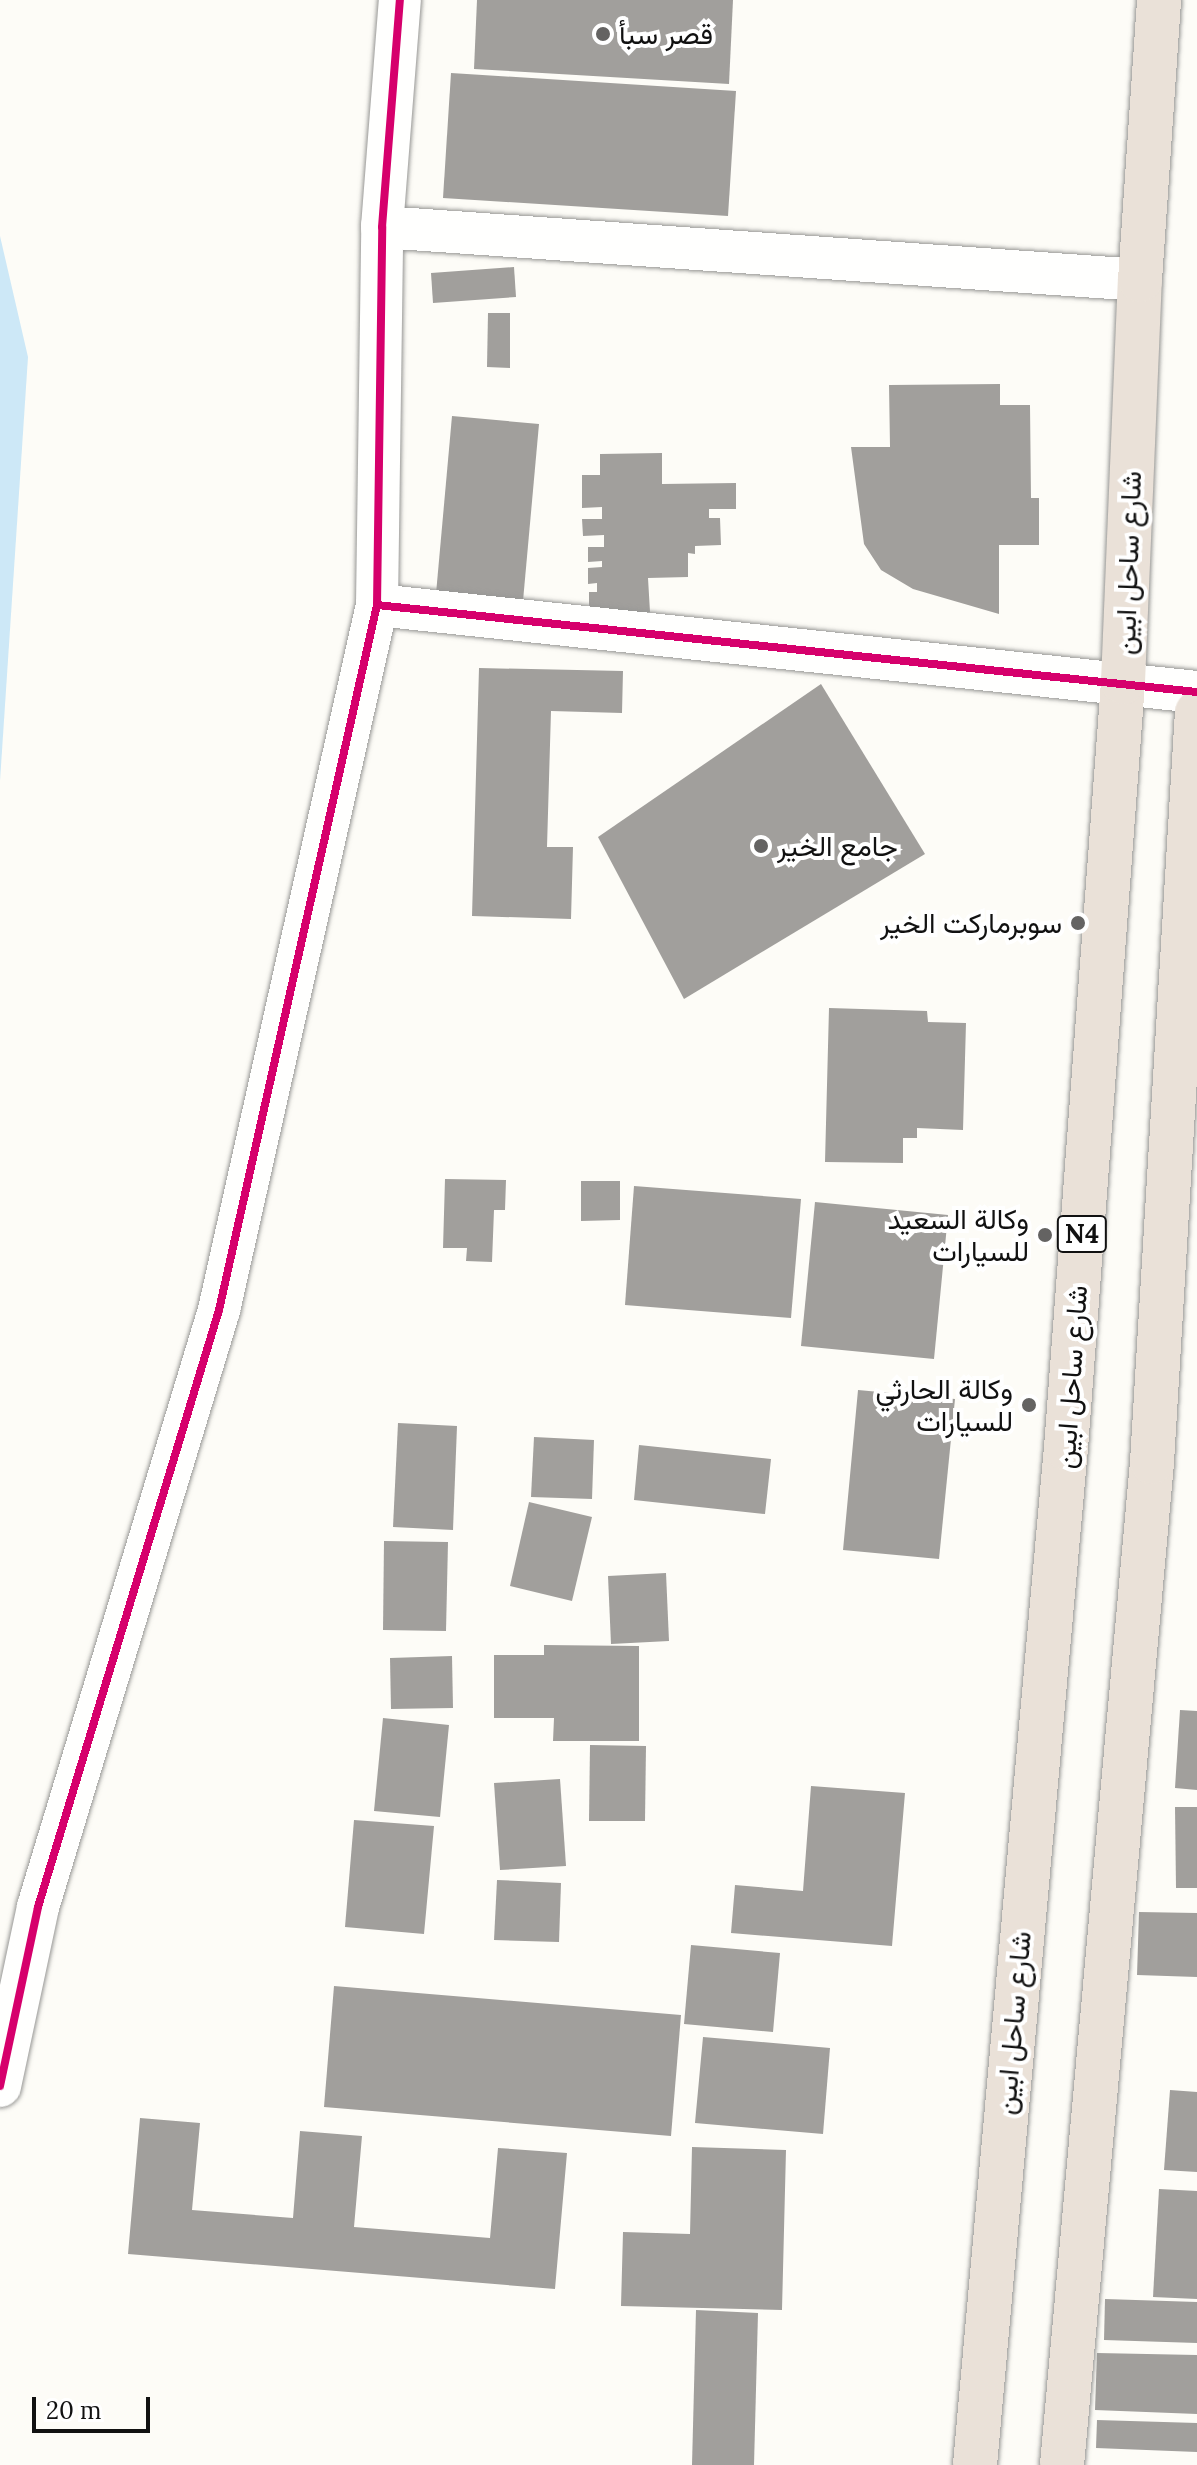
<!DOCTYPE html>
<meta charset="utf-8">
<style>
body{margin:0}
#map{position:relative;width:1197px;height:2465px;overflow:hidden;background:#fdfcf7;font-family:Lora,Vazirmatn,serif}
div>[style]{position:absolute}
.water>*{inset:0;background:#cde8f7}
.building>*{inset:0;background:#a19f9c}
.roads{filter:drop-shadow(0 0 2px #979795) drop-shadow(0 0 2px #979795)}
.street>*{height:42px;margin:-21px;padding:0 21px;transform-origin:21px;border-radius:21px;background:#fffffe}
.highway>*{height:44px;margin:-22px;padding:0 22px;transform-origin:22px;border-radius:22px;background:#eae1d8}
.cycleway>*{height:8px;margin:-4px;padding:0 4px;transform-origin:4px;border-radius:4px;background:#d6006c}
.dots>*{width:22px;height:22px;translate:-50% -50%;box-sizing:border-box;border:4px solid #fff;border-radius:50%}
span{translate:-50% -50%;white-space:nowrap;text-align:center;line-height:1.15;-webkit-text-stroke:8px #fff;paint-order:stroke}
.shield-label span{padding:2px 6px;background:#fff;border:2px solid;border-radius:6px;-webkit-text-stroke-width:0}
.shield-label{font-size:26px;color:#111;font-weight:700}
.poi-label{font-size:28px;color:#111}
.left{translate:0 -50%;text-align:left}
.right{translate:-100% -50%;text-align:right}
.street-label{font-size:28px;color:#111}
.scale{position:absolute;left:32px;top:2397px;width:118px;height:36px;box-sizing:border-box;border:4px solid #111;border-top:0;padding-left:10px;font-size:24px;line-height:28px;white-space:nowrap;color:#111;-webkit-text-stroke:6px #fff;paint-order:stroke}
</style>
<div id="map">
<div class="water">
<div style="clip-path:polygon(0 236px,28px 357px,0 781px)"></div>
</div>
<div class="building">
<div style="clip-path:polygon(477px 0,733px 0,729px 84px,474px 69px)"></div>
<div style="clip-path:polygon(451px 73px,736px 91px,728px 216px,443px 198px)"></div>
<div style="clip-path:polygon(514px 267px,516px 297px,433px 303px,431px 273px)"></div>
<div style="clip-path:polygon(488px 313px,510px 313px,510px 368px,487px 367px)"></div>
<div style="clip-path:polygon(1000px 384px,1000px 405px,1030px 405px,1031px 498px,1039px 498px,1039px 545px,999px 545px,999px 614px,913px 589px,881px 570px,864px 544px,851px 447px,890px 447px,889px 385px)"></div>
<div style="clip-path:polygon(452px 416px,539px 424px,522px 612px,435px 605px)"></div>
<div style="clip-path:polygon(662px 453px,662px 484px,736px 483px,736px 509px,709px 509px,709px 518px,720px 518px,721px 545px,695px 546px,695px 554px,688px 553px,688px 577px,648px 578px,650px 612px,589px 613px,589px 592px,597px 592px,597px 583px,588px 584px,588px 568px,602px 567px,602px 561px,588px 562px,588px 547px,604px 547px,604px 535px,583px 536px,582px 519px,602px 519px,602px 507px,582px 508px,582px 475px,600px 475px,600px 454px)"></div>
<div style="clip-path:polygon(479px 668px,623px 671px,622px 713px,551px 711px,547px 847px,573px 847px,571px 919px,472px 916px)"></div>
<div style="clip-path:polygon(821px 684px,925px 854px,684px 999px,598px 837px)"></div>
<div style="clip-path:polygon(829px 1008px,927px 1011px,928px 1022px,966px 1023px,963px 1130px,917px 1128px,917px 1138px,903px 1138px,903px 1163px,825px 1162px)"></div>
<div style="clip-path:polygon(445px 1179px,506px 1180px,505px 1210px,494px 1210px,492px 1262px,466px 1261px,467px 1248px,443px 1248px)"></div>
<div style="clip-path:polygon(581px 1181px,620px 1181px,620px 1220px,581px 1221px)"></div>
<div style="clip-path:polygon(634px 1186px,801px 1199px,791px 1318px,625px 1305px)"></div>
<div style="clip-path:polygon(815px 1202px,948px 1215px,934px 1359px,801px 1346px)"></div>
<div style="clip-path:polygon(858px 1390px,955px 1399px,939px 1559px,843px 1550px)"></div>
<div style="clip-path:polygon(398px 1423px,457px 1426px,453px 1530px,393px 1527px)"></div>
<div style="clip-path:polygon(534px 1437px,594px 1440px,592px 1499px,531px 1497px)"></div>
<div style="clip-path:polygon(639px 1445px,771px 1459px,765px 1514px,634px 1500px)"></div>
<div style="clip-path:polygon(529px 1502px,592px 1517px,572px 1601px,510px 1586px)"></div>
<div style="clip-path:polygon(384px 1541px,448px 1542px,446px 1631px,383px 1630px)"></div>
<div style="clip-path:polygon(666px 1573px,669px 1641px,611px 1644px,608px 1576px)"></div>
<div style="clip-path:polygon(544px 1645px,639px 1646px,639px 1741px,553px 1741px,554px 1718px,494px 1718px,494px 1655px,544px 1655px)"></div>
<div style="clip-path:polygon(452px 1656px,453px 1708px,391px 1709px,390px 1658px)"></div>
<div style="clip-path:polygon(1180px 1710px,1197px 1711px,1197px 1790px,1175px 1788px)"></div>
<div style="clip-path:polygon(383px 1718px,449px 1725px,440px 1817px,374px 1811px)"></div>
<div style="clip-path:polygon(590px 1745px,646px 1746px,645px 1821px,589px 1821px)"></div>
<div style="clip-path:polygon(560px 1779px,566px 1866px,500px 1870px,494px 1783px)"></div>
<div style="clip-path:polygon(811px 1786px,905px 1793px,892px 1946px,731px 1933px,735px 1885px,803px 1891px)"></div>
<div style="clip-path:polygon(1175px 1807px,1197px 1807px,1197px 1888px,1176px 1888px)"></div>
<div style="clip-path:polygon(354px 1820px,434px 1826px,424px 1934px,345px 1927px)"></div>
<div style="clip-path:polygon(497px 1880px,561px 1883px,559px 1942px,494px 1940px)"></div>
<div style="clip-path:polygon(1139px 1912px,1197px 1913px,1197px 1977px,1137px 1975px)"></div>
<div style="clip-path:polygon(691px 1945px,780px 1953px,773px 2032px,684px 2024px)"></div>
<div style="clip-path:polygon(334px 1986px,681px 2015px,671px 2136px,324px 2107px)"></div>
<div style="clip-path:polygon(703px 2037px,830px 2048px,823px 2134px,695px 2123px)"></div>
<div style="clip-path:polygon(1170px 2090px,1197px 2092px,1197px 2172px,1164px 2170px)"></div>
<div style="clip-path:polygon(140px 2118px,200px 2123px,192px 2210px,293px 2218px,300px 2131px,362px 2136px,354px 2227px,490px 2238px,498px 2148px,567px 2153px,555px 2289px,128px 2254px)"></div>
<div style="clip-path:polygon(692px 2147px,786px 2150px,782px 2310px,621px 2306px,623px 2232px,690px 2234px)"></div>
<div style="clip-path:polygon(1159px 2189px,1197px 2191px,1197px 2299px,1153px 2297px)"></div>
<div style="clip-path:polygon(1105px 2299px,1197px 2302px,1197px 2343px,1104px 2340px)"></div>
<div style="clip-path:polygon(696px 2310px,758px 2313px,754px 2465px,692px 2465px)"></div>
<div style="clip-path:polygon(1097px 2353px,1197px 2355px,1197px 2414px,1095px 2410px)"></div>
<div style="clip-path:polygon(1097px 2420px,1197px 2423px,1197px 2452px,1096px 2448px)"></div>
</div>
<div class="roads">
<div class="street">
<div style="left:382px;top:227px;width:760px;rotate:4deg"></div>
<div style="left:377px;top:605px;width:825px;rotate:6.06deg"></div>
<div style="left:0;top:2086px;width:183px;rotate:-78deg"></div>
<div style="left:38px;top:1907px;width:624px;rotate:-73.13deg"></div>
<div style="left:219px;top:1310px;width:722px;rotate:-77.37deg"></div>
<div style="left:377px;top:605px;width:378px;rotate:-89.2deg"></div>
<div style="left:382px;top:227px;width:228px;rotate:-85.5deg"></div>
</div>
<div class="highway">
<div style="left:975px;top:2465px;width:1021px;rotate:-84.89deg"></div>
<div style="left:1066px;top:1448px;width:768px;rotate:-85.74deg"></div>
<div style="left:1123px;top:682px;width:402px;rotate:-87.6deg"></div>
<div style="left:1140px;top:280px;width:281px;rotate:-86.1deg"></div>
<div style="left:1062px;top:2465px;width:1007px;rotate:-84.87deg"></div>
<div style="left:1152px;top:1462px;width:751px;rotate:-86.57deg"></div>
</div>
</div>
<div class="cycleway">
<div style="left:377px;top:605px;width:825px;rotate:6.06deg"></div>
<div style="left:0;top:2086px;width:183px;rotate:-78deg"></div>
<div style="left:38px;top:1907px;width:624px;rotate:-73.13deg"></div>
<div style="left:219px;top:1310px;width:722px;rotate:-77.37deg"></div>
<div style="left:377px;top:605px;width:378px;rotate:-89.2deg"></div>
<div style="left:382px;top:227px;width:228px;rotate:-85.5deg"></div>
</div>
<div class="dots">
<div style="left:603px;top:34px;background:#646362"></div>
<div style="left:761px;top:846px;background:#646362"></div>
<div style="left:1078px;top:923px;background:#646362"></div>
<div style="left:1045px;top:1235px;background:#646362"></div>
<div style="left:1029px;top:1405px;background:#646362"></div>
</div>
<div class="shield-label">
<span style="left:1082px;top:1234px">N4</span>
</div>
<div class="poi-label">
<span class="left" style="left:619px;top:34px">قصر سبأ</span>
<span class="left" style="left:777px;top:846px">جامع الخير</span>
<span class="right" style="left:1062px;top:923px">سوبرماركت الخير</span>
<span class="right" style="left:1029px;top:1235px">وكالة السعيد<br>للسيارات</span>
<span class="right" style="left:1013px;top:1405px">وكالة الحارثي<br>للسيارات</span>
</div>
<div class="street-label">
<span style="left:1128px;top:563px;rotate:-88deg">شارع ساحل ابين</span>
<span style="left:1071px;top:1377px;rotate:-86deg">شارع ساحل ابين</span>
<span style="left:1013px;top:2023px;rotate:-85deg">شارع ساحل ابين</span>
</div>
<div class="scale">20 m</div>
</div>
